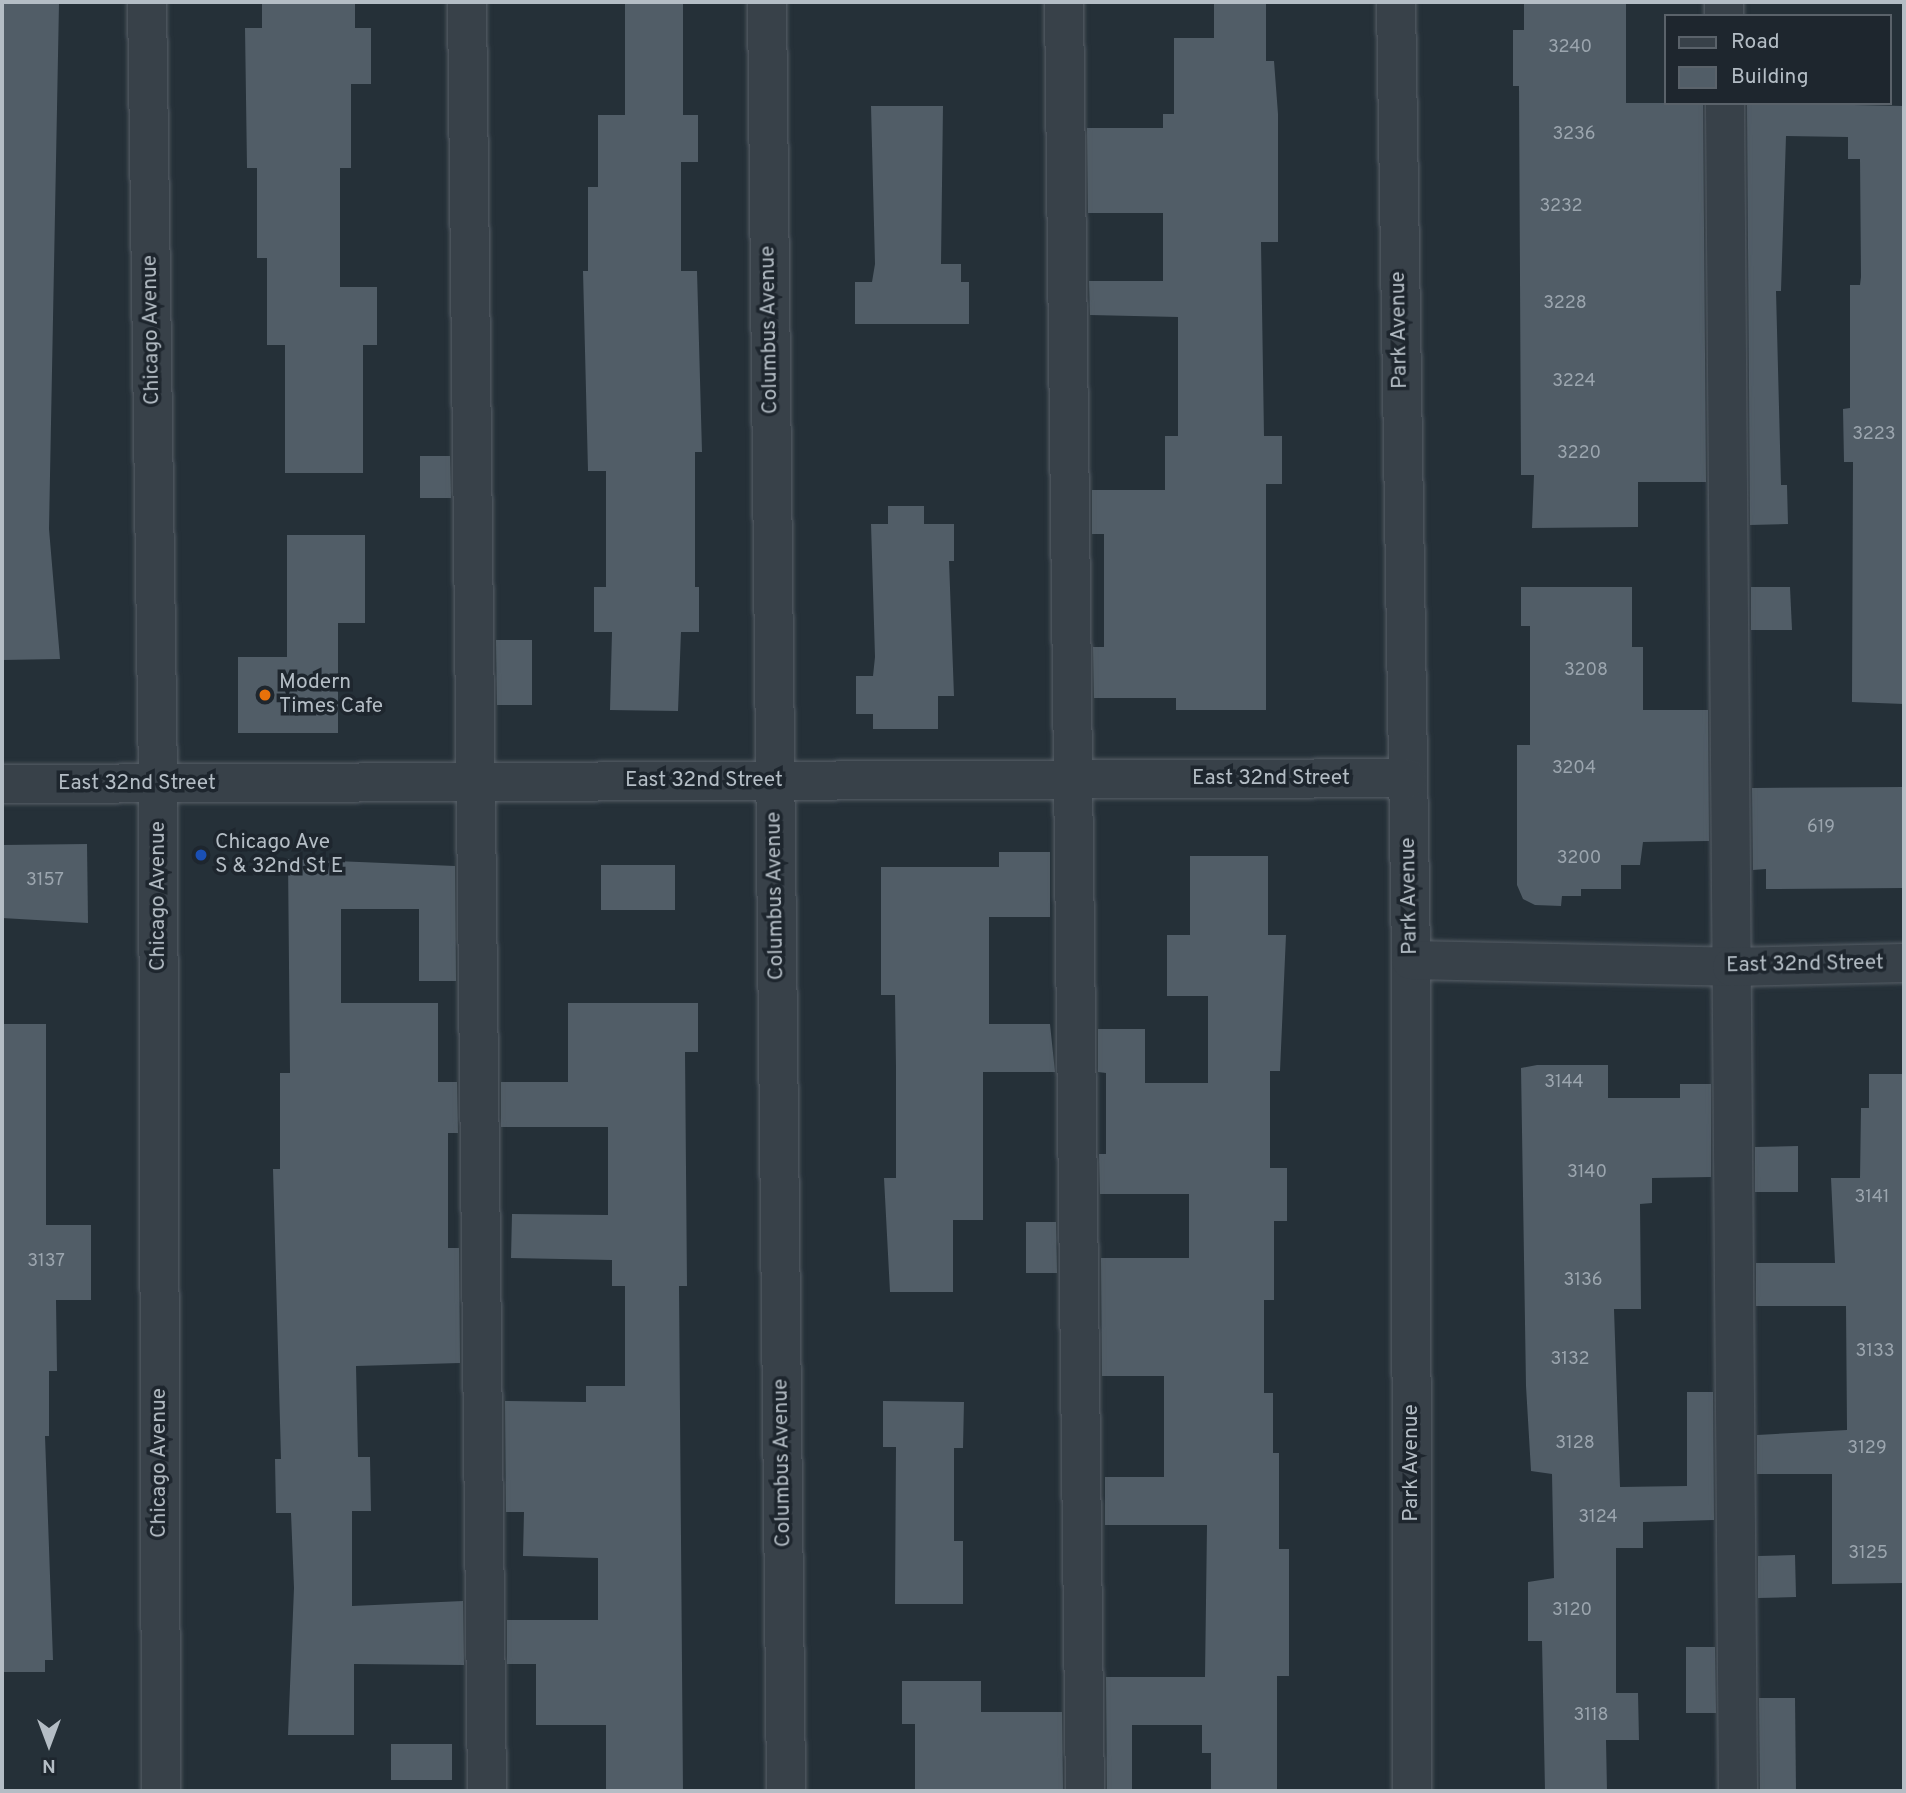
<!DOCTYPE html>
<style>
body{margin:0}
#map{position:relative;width:1906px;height:1793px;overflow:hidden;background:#253038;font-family:Overpass,sans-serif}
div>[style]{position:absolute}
.building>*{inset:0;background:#515d67}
.roads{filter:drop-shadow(0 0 2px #575f67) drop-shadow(0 0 2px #575f67)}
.minor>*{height:38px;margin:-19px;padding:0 19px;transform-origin:19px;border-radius:19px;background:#384149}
.dots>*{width:19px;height:19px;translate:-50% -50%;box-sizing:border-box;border:4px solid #1e262e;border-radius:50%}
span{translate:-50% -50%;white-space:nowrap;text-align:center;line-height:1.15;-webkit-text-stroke:7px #1e262e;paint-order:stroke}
.number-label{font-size:18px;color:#9ba5ae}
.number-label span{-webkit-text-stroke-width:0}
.street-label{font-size:21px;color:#b4bdc5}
.poi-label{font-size:21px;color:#b4bdc5}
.left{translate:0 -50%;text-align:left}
.frame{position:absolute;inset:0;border:4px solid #b4bdc5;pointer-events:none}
.legend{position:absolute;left:1664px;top:14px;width:228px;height:91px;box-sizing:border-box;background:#1e262e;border:2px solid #5a626a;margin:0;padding:9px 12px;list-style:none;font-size:21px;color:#b4bdc5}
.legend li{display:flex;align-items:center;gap:14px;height:35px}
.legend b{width:35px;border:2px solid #5a626a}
.north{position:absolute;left:14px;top:1709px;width:70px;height:70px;-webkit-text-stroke:5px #1e262e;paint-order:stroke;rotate:180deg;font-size:19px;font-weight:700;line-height:28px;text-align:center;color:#b4bdc5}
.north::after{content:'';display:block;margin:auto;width:24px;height:32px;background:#b4bdc5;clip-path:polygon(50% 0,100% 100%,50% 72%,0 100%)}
</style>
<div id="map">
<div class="building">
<div style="clip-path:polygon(262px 2px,355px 2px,355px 28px,371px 28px,371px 84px,351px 84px,351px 168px,340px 168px,340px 287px,377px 287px,377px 345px,363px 345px,363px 473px,285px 473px,285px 345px,267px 345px,267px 258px,257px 258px,257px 168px,247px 168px,245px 28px,262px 28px)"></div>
<div style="clip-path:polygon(625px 2px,683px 2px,683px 115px,698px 115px,698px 162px,681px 162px,681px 271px,697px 271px,702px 452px,695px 452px,695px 587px,699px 587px,699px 632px,681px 632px,678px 711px,610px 710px,612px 632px,594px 632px,594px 587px,606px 587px,606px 471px,588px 471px,583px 271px,588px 271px,588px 187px,598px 187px,598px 115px,625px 115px)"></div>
<div style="clip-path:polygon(1214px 2px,1266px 2px,1266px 61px,1274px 61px,1278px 114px,1278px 242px,1261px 242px,1264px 436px,1282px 436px,1282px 484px,1266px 484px,1266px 710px,1176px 710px,1176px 698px,1094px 698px,1093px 647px,1104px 647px,1104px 534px,1092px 534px,1092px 490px,1165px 490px,1165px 436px,1178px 436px,1178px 317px,1090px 315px,1089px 281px,1163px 281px,1163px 213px,1088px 213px,1087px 128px,1163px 128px,1163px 114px,1174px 114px,1174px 38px,1214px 38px)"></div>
<div style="clip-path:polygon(1524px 2px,1626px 2px,1626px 103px,1703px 103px,1706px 482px,1638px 482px,1638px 527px,1532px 528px,1534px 475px,1521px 475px,1519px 86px,1513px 86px,1513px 30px,1524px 30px)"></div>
<div style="clip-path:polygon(2px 3px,59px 3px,49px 529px,60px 659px,2px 660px)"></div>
<div style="clip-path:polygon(1747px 103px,1904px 106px,1904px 704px,1852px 702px,1853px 462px,1844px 462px,1843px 409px,1850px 408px,1850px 285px,1860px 285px,1861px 277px,1860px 159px,1848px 159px,1848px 137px,1786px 136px,1781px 291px,1776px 291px,1781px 485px,1787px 485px,1788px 524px,1750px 525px)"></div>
<div style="clip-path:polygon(871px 106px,943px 106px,941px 264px,961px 264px,961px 282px,969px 282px,969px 324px,855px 324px,855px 282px,872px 282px,875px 264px)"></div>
<div style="clip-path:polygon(420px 456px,450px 456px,451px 498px,420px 498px)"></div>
<div style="clip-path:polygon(888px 506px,924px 506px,924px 524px,954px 524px,954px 561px,949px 561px,954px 696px,938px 696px,938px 729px,873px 729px,873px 714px,856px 714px,856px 676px,873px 676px,875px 657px,871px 524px,888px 524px)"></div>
<div style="clip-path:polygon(287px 535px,365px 535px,365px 623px,338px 623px,338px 733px,238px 733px,238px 657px,287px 657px)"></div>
<div style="clip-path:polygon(1521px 587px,1632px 587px,1632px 647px,1643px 647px,1643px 710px,1708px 710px,1709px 841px,1643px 842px,1640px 865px,1621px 865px,1621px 889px,1581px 889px,1581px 896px,1562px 896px,1561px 906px,1535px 905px,1523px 899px,1517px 885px,1517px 745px,1530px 745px,1530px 626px,1521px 626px)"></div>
<div style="clip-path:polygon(1751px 587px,1790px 587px,1792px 630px,1751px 630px)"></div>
<div style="clip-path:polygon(496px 640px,532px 640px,532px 705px,497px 705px)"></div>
<div style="clip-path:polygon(1904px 787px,1904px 888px,1766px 889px,1766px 869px,1753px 870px,1752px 788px)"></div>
<div style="clip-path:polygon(87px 844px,88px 923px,2px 918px,2px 845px)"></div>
<div style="clip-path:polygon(999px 852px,1050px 852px,1050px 917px,989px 917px,989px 1024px,1050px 1024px,1055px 1072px,983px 1072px,983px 1220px,953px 1220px,953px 1292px,890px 1292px,884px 1178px,896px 1178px,896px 1067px,895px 995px,881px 995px,881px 867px,999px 867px)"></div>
<div style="clip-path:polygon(1190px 856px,1268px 856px,1268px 935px,1286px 935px,1280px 1071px,1270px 1071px,1270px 1168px,1287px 1168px,1287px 1221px,1274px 1221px,1274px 1300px,1264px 1300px,1264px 1393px,1273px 1393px,1273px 1453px,1279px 1453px,1279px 1549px,1289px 1549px,1289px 1676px,1277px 1676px,1277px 1791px,1211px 1791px,1211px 1753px,1202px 1753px,1202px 1725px,1132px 1725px,1132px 1791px,1107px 1791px,1106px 1677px,1205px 1677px,1207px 1525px,1105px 1525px,1105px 1477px,1164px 1477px,1164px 1376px,1102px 1376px,1101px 1258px,1189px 1258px,1189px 1194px,1100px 1194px,1099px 1154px,1106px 1154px,1106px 1073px,1098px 1072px,1098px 1029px,1145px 1029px,1145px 1083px,1208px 1083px,1208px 996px,1167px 996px,1167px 935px,1190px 935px)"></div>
<div style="clip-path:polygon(288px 859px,455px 866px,456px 981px,419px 981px,419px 909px,341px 909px,341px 1003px,438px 1003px,438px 1082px,457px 1082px,458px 1133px,448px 1133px,448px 1248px,459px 1248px,460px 1363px,356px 1366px,358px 1457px,370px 1457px,371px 1511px,352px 1511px,352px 1606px,463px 1601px,464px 1665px,354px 1664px,354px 1735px,288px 1735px,294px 1588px,291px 1513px,276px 1513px,275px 1459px,281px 1459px,273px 1169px,280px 1169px,280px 1073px,290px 1073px)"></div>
<div style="clip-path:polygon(601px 865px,675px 865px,675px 910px,601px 910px)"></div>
<div style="clip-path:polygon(568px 1003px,698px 1003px,698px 1052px,685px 1052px,687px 1286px,679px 1286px,683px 1791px,606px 1791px,606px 1725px,536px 1725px,536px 1664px,507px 1664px,507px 1620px,598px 1620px,598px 1558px,523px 1556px,524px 1512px,506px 1512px,505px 1401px,586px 1402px,586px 1386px,625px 1386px,625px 1286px,612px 1286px,612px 1260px,511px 1258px,512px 1214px,608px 1215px,608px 1127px,501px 1127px,501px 1082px,568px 1082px)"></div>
<div style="clip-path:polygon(2px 1024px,46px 1024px,46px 1225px,91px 1225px,91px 1300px,56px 1300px,57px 1371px,49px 1371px,49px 1436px,45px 1436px,53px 1660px,45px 1660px,45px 1672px,2px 1672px)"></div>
<div style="clip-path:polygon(1537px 1065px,1608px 1065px,1608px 1098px,1680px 1098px,1680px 1084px,1711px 1084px,1711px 1177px,1652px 1178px,1652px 1203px,1640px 1204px,1641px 1309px,1614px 1309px,1620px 1487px,1687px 1486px,1687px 1392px,1713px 1392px,1714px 1520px,1643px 1522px,1643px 1548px,1616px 1548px,1616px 1693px,1638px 1693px,1639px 1740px,1606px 1740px,1607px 1791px,1545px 1791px,1542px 1641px,1528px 1641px,1528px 1582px,1554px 1578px,1552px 1474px,1531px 1471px,1526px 1386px,1521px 1068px)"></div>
<div style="clip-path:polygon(1869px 1074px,1904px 1074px,1904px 1583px,1832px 1584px,1832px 1474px,1757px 1474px,1757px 1435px,1847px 1430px,1846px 1306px,1756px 1306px,1756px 1263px,1835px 1263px,1831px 1178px,1860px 1178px,1861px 1108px,1869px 1108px)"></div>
<div style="clip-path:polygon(1798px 1146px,1798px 1192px,1755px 1192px,1755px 1147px)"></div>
<div style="clip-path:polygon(1026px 1222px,1056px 1222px,1057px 1273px,1026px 1273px)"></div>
<div style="clip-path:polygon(883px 1401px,964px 1402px,963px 1448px,954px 1448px,954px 1541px,963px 1541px,963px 1604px,895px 1604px,896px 1447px,883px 1447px)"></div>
<div style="clip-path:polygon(1795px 1555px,1796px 1597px,1758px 1598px,1758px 1556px)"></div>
<div style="clip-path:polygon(1686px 1647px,1715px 1647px,1716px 1713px,1686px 1713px)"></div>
<div style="clip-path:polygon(902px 1681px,981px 1681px,981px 1712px,1062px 1712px,1063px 1791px,915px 1791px,915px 1724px,902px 1724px)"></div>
<div style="clip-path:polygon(1759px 1698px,1795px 1698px,1796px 1791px,1760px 1791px)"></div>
<div style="clip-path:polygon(391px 1744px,452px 1744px,452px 1780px,391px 1780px)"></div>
</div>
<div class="roads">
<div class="minor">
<div style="left:147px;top:2px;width:782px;rotate:89.19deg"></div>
<div style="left:158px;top:784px;width:1007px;rotate:89.83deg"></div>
<div style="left:467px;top:2px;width:1789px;rotate:89.36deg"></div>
<div style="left:767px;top:2px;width:1789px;rotate:89.39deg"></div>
<div style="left:1064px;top:2px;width:1789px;rotate:89.33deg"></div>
<div style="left:1396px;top:2px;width:958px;rotate:89.1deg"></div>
<div style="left:1411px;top:960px;width:831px;rotate:89.93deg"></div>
<div style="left:1724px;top:2px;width:14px;rotate:90deg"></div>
<div style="left:1725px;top:103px;width:1688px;rotate:89.56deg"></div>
<div style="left:2px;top:784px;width:1405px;rotate:-0.24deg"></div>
<div style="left:1411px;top:960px;width:321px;rotate:1.2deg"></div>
<div style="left:1732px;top:967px;width:172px;rotate:-1.3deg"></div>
</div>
</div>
<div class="dots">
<div style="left:265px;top:695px;background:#e8710a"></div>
<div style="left:201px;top:855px;background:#1a4fb4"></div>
</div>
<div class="number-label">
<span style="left:1570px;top:48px">3240</span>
<span style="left:1574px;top:135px">3236</span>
<span style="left:1561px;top:207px">3232</span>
<span style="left:1565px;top:304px">3228</span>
<span style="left:1574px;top:382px">3224</span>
<span style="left:1874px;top:435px">3223</span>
<span style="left:1579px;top:454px">3220</span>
<span style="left:1586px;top:671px">3208</span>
<span style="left:1574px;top:769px">3204</span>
<span style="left:1821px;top:828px">619</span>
<span style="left:1579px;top:859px">3200</span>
<span style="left:45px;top:881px">3157</span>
<span style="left:1564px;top:1083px">3144</span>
<span style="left:1587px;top:1173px">3140</span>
<span style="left:1872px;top:1198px">3141</span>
<span style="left:46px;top:1262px">3137</span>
<span style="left:1583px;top:1281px">3136</span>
<span style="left:1875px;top:1352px">3133</span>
<span style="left:1570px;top:1360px">3132</span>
<span style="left:1575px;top:1444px">3128</span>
<span style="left:1867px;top:1449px">3129</span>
<span style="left:1598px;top:1518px">3124</span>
<span style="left:1868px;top:1554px">3125</span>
<span style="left:1572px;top:1611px">3120</span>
<span style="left:1591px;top:1716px">3118</span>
</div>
<div class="street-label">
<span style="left:152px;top:330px;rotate:-91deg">Chicago Avenue</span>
<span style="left:770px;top:330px;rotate:-91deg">Columbus Avenue</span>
<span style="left:1400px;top:330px;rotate:-91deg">Park Avenue</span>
<span style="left:1271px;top:779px">East 32nd Street</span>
<span style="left:704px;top:781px">East 32nd Street</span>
<span style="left:137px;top:784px">East 32nd Street</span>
<span style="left:159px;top:896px;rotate:-90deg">Chicago Avenue</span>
<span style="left:776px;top:896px;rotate:-91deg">Columbus Avenue</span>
<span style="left:1410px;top:896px;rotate:-91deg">Park Avenue</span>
<span style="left:1805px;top:965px;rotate:-1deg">East 32nd Street</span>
<span style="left:160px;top:1463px;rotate:-90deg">Chicago Avenue</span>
<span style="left:783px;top:1463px;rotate:-91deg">Columbus Avenue</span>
<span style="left:1412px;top:1463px;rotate:-90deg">Park Avenue</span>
</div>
<div class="poi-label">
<span class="left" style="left:279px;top:695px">Modern<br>Times Cafe</span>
<span class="left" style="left:215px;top:855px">Chicago Ave<br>S &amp; 32nd St E</span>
</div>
<div class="frame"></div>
<ul class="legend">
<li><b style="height:9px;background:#384149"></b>Road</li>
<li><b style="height:19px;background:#515d67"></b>Building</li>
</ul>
<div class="north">N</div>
</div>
